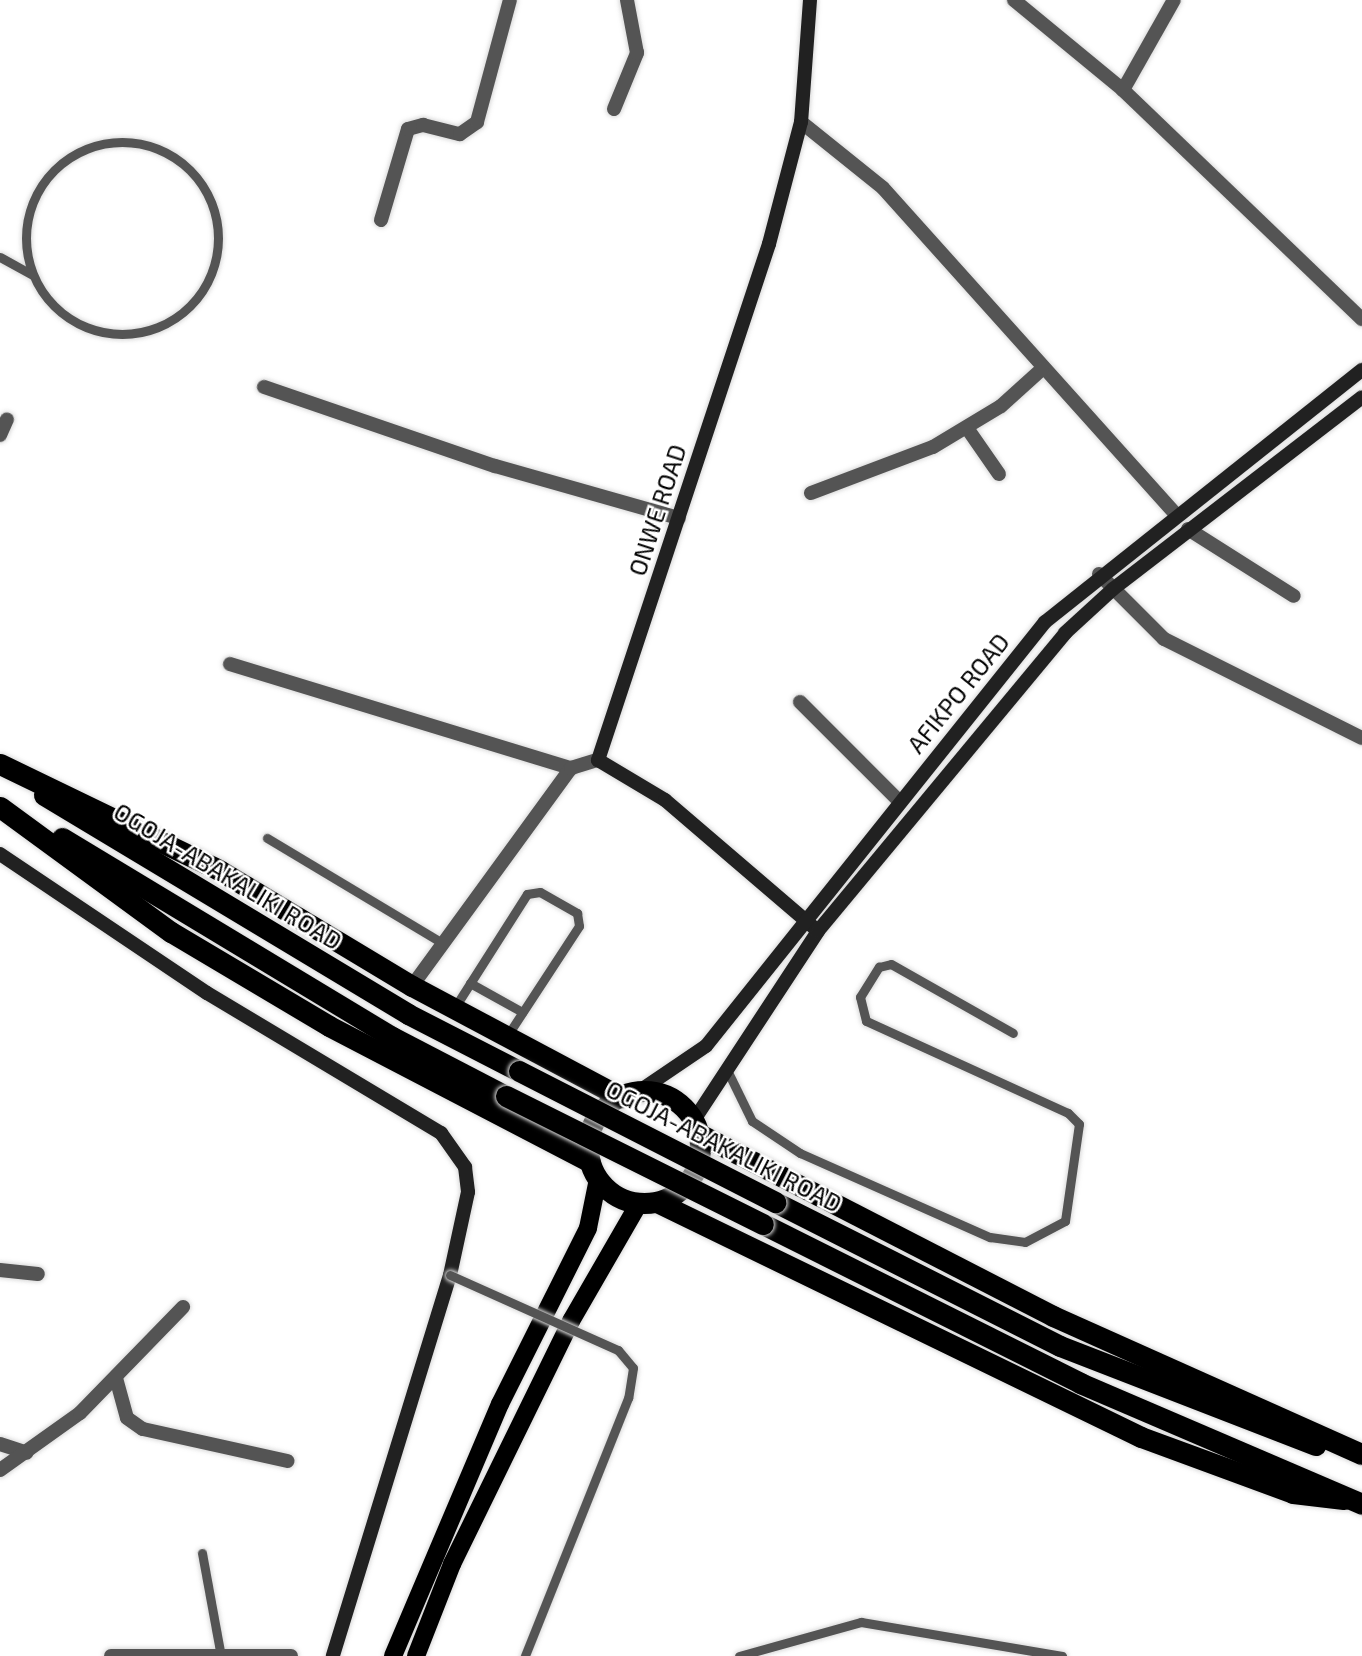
<!DOCTYPE html>
<style>
body{margin:0}
#map{position:relative;width:1362px;height:1656px;overflow:hidden;background:#fff;font-family:"Exo 2",sans-serif}
div>[style]{position:absolute}
.roads{filter:drop-shadow(0 0 2px #dbdbdb) drop-shadow(0 0 2px #dbdbdb)}
.lane>*{height:9px;margin:-4.5px;padding:0 4.5px;transform-origin:4.5px;border-radius:4.5px;background:#545454}
.lane>.ring{margin:-4.5px;padding:0;box-sizing:content-box;background:none;border:9px solid #545454;border-radius:50%}
.street>*{height:14px;margin:-7px;padding:0 7px;transform-origin:7px;border-radius:7px;background:#545454}
.secondary>*{height:14px;margin:-7px;padding:0 7px;transform-origin:7px;border-radius:7px;background:#212121}
.primary>*{height:18px;margin:-9px;padding:0 9px;transform-origin:9px;border-radius:9px;background:#000}
.highway>*{height:21px;margin:-10.5px;padding:0 10.5px;transform-origin:10.5px;border-radius:10.5px;background:#000}
.highway>.ring{margin:-10.5px;padding:0;box-sizing:content-box;background:none;border:21px solid #000;border-radius:50%}
.bridges{filter:drop-shadow(0 0 2px #dbdbdb) drop-shadow(0 0 2px #dbdbdb)}
.lane-bridge>*{height:9px;margin:-4.5px;padding:0 4.5px;transform-origin:4.5px;border-radius:4.5px;background:#545454}
.highway-bridge>*{height:21px;margin:-10.5px;padding:0 10.5px;transform-origin:10.5px;border-radius:10.5px;background:#000}
span{translate:-50% -50%;white-space:nowrap;text-align:center;line-height:1.15;-webkit-text-stroke:5px #fff;paint-order:stroke}
.street-label{font-size:24px;color:#000}
</style>
<div id="map">
<div class="roads">
<div class="lane">
<div class="ring" style="left:26px;top:142px;width:183px;height:183px"></div>
<div style="left:0;top:257px;width:37px;rotate:29deg"></div>
<div style="left:267px;top:838px;width:203px;rotate:30.9deg"></div>
<div style="left:470px;top:983px;width:60px;rotate:29.1deg"></div>
<div style="left:455px;top:1007px;width:134px;rotate:-57.5deg"></div>
<div style="left:527px;top:894px;width:13px;rotate:-9deg"></div>
<div style="left:540px;top:892px;width:43px;rotate:29.6deg"></div>
<div style="left:577px;top:913px;width:13px;rotate:81deg"></div>
<div style="left:579px;top:926px;width:131px;rotate:123.2deg"></div>
<div style="left:726px;top:1068px;width:59px;rotate:63.9deg"></div>
<div style="left:752px;top:1121px;width:58px;rotate:33.7deg"></div>
<div style="left:800px;top:1153px;width:208px;rotate:23.9deg"></div>
<div style="left:990px;top:1237px;width:35px;rotate:8deg"></div>
<div style="left:1025px;top:1242px;width:45px;rotate:-27.7deg"></div>
<div style="left:1065px;top:1221px;width:98px;rotate:-81.8deg"></div>
<div style="left:1079px;top:1124px;width:16px;rotate:-135deg"></div>
<div style="left:1068px;top:1113px;width:222px;rotate:-155.5deg"></div>
<div style="left:866px;top:1021px;width:25px;rotate:-104deg"></div>
<div style="left:860px;top:997px;width:36px;rotate:-58deg"></div>
<div style="left:879px;top:967px;width:12px;rotate:-14deg"></div>
<div style="left:891px;top:964px;width:140px;rotate:29.5deg"></div>
<div style="left:202px;top:1553px;width:100px;rotate:79.6deg"></div>
<div style="left:739px;top:1656px;width:127px;rotate:-15.6deg"></div>
<div style="left:861px;top:1622px;width:204px;rotate:9.6deg"></div>
</div>
<div class="street">
<div style="left:1014px;top:0;width:141px;rotate:39.5deg"></div>
<div style="left:1123px;top:90px;width:331px;rotate:43.8deg"></div>
<div style="left:1123px;top:90px;width:103px;rotate:-60.5deg"></div>
<div style="left:614px;top:109px;width:61px;rotate:-67.7deg"></div>
<div style="left:637px;top:53px;width:54px;rotate:-100.7deg"></div>
<div style="left:801px;top:122px;width:105px;rotate:38.8deg"></div>
<div style="left:883px;top:188px;width:437px;rotate:48.1deg"></div>
<div style="left:381px;top:220px;width:95px;rotate:-73.5deg"></div>
<div style="left:408px;top:129px;width:16px;rotate:-15deg"></div>
<div style="left:423px;top:125px;width:38px;rotate:14deg"></div>
<div style="left:460px;top:134px;width:21px;rotate:-35deg"></div>
<div style="left:477px;top:122px;width:126px;rotate:-74.9deg"></div>
<div style="left:264px;top:387px;width:244px;rotate:18.9deg"></div>
<div style="left:495px;top:466px;width:191px;rotate:15.8deg"></div>
<div style="left:967px;top:428px;width:56px;rotate:55.2deg"></div>
<div style="left:0;top:435px;width:17px;rotate:-66deg"></div>
<div style="left:811px;top:493px;width:130px;rotate:-20.7deg"></div>
<div style="left:933px;top:447px;width:79px;rotate:-31.1deg"></div>
<div style="left:1001px;top:406px;width:55px;rotate:-42.1deg"></div>
<div style="left:1188px;top:529px;width:125px;rotate:32.3deg"></div>
<div style="left:1099px;top:574px;width:92px;rotate:45deg"></div>
<div style="left:1164px;top:639px;width:221px;rotate:26.6deg"></div>
<div style="left:230px;top:664px;width:357px;rotate:17deg"></div>
<div style="left:800px;top:702px;width:141px;rotate:45deg"></div>
<div style="left:412px;top:986px;width:270px;rotate:-53.9deg"></div>
<div style="left:571px;top:768px;width:28px;rotate:-17deg"></div>
<div style="left:0;top:1270px;width:38px;rotate:6deg"></div>
<div style="left:116px;top:1378px;width:41px;rotate:74.6deg"></div>
<div style="left:127px;top:1418px;width:19px;rotate:35deg"></div>
<div style="left:143px;top:1429px;width:148px;rotate:12.5deg"></div>
<div style="left:0;top:1444px;width:28px;rotate:18deg"></div>
<div style="left:0;top:1470px;width:98px;rotate:-35.5deg"></div>
<div style="left:80px;top:1413px;width:148px;rotate:-45.8deg"></div>
<div style="left:111px;top:1656px;width:180px"></div>
</div>
<div class="secondary">
<div style="left:810px;top:0;width:122px;rotate:94.2deg"></div>
<div style="left:801px;top:122px;width:126px;rotate:104.7deg"></div>
<div style="left:769px;top:244px;width:544px;rotate:108.33deg"></div>
<div style="left:598px;top:760px;width:78px;rotate:30.8deg"></div>
<div style="left:665px;top:800px;width:201px;rotate:40.6deg"></div>
<div style="left:0;top:854px;width:249px;rotate:33.9deg"></div>
<div style="left:207px;top:993px;width:273px;rotate:30.9deg"></div>
<div style="left:441px;top:1133px;width:42px;rotate:54.8deg"></div>
<div style="left:465px;top:1167px;width:25px;rotate:83deg"></div>
<div style="left:468px;top:1192px;width:85px;rotate:102.2deg"></div>
<div style="left:450px;top:1275px;width:399px;rotate:107.1deg"></div>
<div style="left:638px;top:1092px;width:82px;rotate:-34.1deg"></div>
<div style="left:706px;top:1046px;width:543px;rotate:-51.36deg"></div>
<div style="left:1045px;top:622px;width:405px;rotate:-38.5deg"></div>
<div style="left:694px;top:1120px;width:226px;rotate:-56.7deg"></div>
<div style="left:818px;top:931px;width:387px;rotate:-50.3deg"></div>
<div style="left:1065px;top:633px;width:65px;rotate:-42.5deg"></div>
<div style="left:1113px;top:589px;width:314px;rotate:-37.6deg"></div>
</div>
<div class="primary">
<div style="left:393px;top:1656px;width:274px;rotate:-67deg"></div>
<div style="left:500px;top:1404px;width:197px;rotate:-63.4deg"></div>
<div style="left:588px;top:1228px;width:50px;rotate:-78.5deg"></div>
<div style="left:416px;top:1656px;width:99px;rotate:-68.6deg"></div>
<div style="left:452px;top:1564px;width:271px;rotate:-63.9deg"></div>
<div style="left:571px;top:1321px;width:136px;rotate:-60deg"></div>
</div>
<div class="highway">
<div style="left:0;top:764px;width:243px;rotate:25.8deg"></div>
<div style="left:219px;top:870px;width:225px;rotate:31deg"></div>
<div style="left:412px;top:986px;width:237px;rotate:28deg"></div>
<div style="left:44px;top:795px;width:425px;rotate:31deg"></div>
<div style="left:408px;top:1014px;width:125px;rotate:27.2deg"></div>
<div style="left:0;top:807px;width:212px;rotate:36.2deg"></div>
<div style="left:171px;top:932px;width:184px;rotate:30.7deg"></div>
<div style="left:329px;top:1026px;width:294px;rotate:27.5deg"></div>
<div style="left:62px;top:838px;width:385px;rotate:31.1deg"></div>
<div style="left:392px;top:1037px;width:128px;rotate:27.4deg"></div>
<div class="ring" style="left:588px;top:1091px;width:91px;height:91px"></div>
<div style="left:699px;top:1134px;width:398px;rotate:27.2deg"></div>
<div style="left:1053px;top:1316px;width:338px;rotate:24.1deg"></div>
<div style="left:657px;top:1202px;width:538px;rotate:25.9deg"></div>
<div style="left:1141px;top:1437px;width:162px;rotate:20.2deg"></div>
<div style="left:1293px;top:1493px;width:51px;rotate:6.7deg"></div>
<div style="left:775px;top:1202px;width:319px;rotate:26.8deg"></div>
<div style="left:1060px;top:1346px;width:274px;rotate:21.2deg"></div>
<div style="left:763px;top:1224px;width:355px;rotate:26.6deg"></div>
<div style="left:1080px;top:1383px;width:307px;rotate:23.2deg"></div>
</div>
</div>
<div class="bridges">
<div class="lane-bridge">
<div style="left:450px;top:1275px;width:184px;rotate:24.1deg"></div>
<div style="left:618px;top:1350px;width:23px;rotate:50deg"></div>
<div style="left:633px;top:1368px;width:30px;rotate:99deg"></div>
<div style="left:628px;top:1398px;width:278px;rotate:111.8deg"></div>
</div>
<div class="highway-bridge">
<div style="left:519px;top:1071px;width:288px;rotate:27.1deg"></div>
<div style="left:506px;top:1096px;width:287px;rotate:26.5deg"></div>
</div>
</div>
<div class="street-label">
<span style="left:657px;top:510px;rotate:-72deg">ONWE ROAD</span>
<span style="left:958px;top:693px;rotate:-51deg">AFIKPO ROAD</span>
<span style="left:228px;top:876px;rotate:31deg">OGOJA-ABAKALIKI ROAD</span>
<span style="left:724px;top:1146px;rotate:27deg">OGOJA-ABAKALIKI ROAD</span>
</div>
</div>
